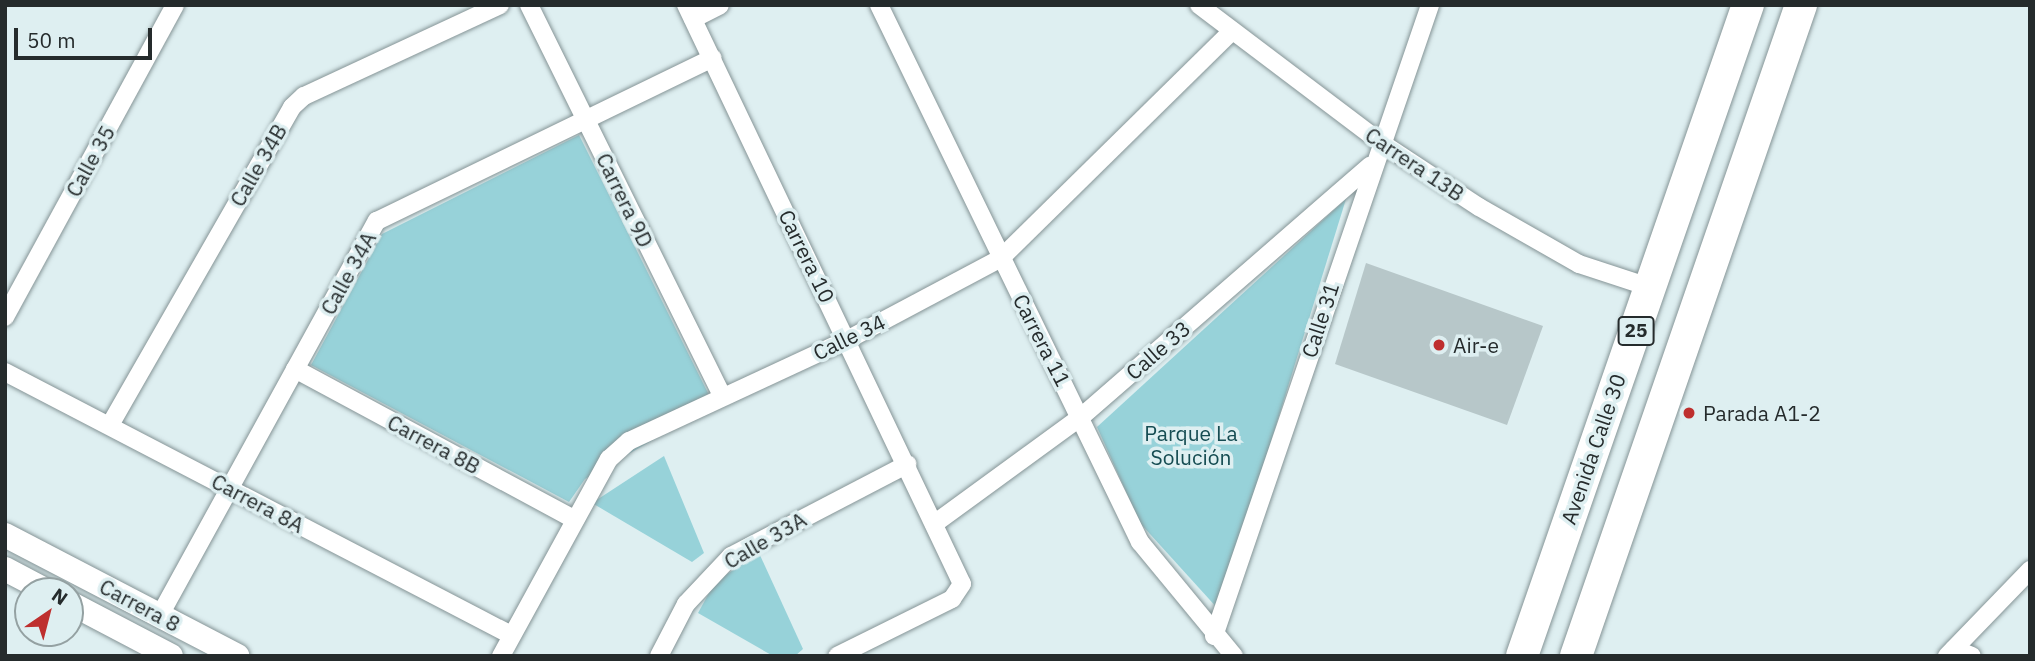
<!DOCTYPE html>
<meta charset="utf-8">
<style>
body{margin:0}
#map{position:relative;width:2035px;height:661px;overflow:hidden;background:#deeff1;font-family:"IBM Plex Sans",sans-serif}
div>[style]{position:absolute}
.green>*{inset:0;background:#97d2d9}
.building>*{inset:0;background:#b7c7c9}
.roads{filter:drop-shadow(0 0 2px #859496) drop-shadow(0 0 2px #859496)}
.street>*{height:18px;margin:-9px;padding:0 9px;transform-origin:9px;border-radius:9px;background:#fff}
.secondary>*{height:24px;margin:-12px;padding:0 12px;transform-origin:12px;border-radius:12px;background:#fff}
.highway>*{height:32px;margin:-16px;padding:0 16px;transform-origin:16px;border-radius:16px;background:#fff}
.dots>*{width:19px;height:19px;translate:-50% -50%;box-sizing:border-box;border:4px solid #deeff1;border-radius:50%}
span{translate:-50% -50%;white-space:nowrap;text-align:center;line-height:1.15;-webkit-text-stroke:7px #deeff1;paint-order:stroke}
.shield-label span{padding:2px 5px;background:#deeff1;border:2px solid;border-radius:5px;-webkit-text-stroke-width:0}
.shield-label{font-size:19px;color:#252b2c;font-weight:700}
.street-label{font-size:21px;color:#252b2c}
.poi-label{font-size:21px;color:#252b2c}
.left{translate:0 -50%;text-align:left}
.park-label{font-size:21px;color:#154c52}
.frame{position:absolute;inset:0;border:7px solid #252b2c;pointer-events:none}
.north{position:absolute;left:14px;top:577px;width:70px;height:70px;box-sizing:border-box;background:#deeff1;border:2px solid #94a1a2;border-radius:50%;rotate:35deg;font-size:19px;font-weight:700;line-height:28px;text-align:center;color:#252b2c}
.north::after{content:'';display:block;margin:auto;width:24px;height:32px;background:#be2f2e;clip-path:polygon(50% 0,100% 100%,50% 72%,0 100%)}
.scale{position:absolute;left:14px;top:28px;width:138px;height:32px;box-sizing:border-box;border:4px solid #252b2c;border-top:0;padding-left:9px;font-size:21px;line-height:24px;white-space:nowrap;color:#252b2c;-webkit-text-stroke:5px #deeff1;paint-order:stroke}
</style>
<div id="map">
<div class="green">
<div style="clip-path:polygon(579px 135px,714px 405px,585px 479px,569px 502px,311px 365px,382px 234px)"></div>
<div style="clip-path:polygon(1346px 199px,1219px 610px,1140px 523px,1097px 427px)"></div>
<div style="clip-path:polygon(664px 456px,704px 553px,692px 562px,592px 503px)"></div>
<div style="clip-path:polygon(759px 553px,803px 649px,795px 656px,773px 656px,698px 613px,715px 582px)"></div>
</div>
<div class="building">
<div style="clip-path:polygon(1366px 263px,1543px 326px,1507px 425px,1335px 364px)"></div>
</div>
<div class="roads">
<div class="street">
<div style="left:529px;top:5px;width:434px;rotate:63.7deg"></div>
<div style="left:686px;top:5px;width:641px;rotate:64.51deg"></div>
<div style="left:962px;top:584px;width:18px;rotate:124deg"></div>
<div style="left:952px;top:599px;width:128px;rotate:153.6deg"></div>
<div style="left:879px;top:5px;width:597px;rotate:64.08deg"></div>
<div style="left:1140px;top:542px;width:148px;rotate:50.5deg"></div>
<div style="left:1199px;top:5px;width:227px;rotate:37.1deg"></div>
<div style="left:1380px;top:142px;width:118px;rotate:33.3deg"></div>
<div style="left:1479px;top:207px;width:115px;rotate:29.7deg"></div>
<div style="left:1579px;top:264px;width:77px;rotate:18.2deg"></div>
<div style="left:693px;top:19px;width:30px;rotate:-27deg"></div>
<div style="left:5px;top:317px;width:355px;rotate:-61.4deg"></div>
<div style="left:295px;top:369px;width:317px;rotate:28.3deg"></div>
<div style="left:5px;top:372px;width:570px;rotate:27.46deg"></div>
<div style="left:110px;top:425px;width:366px;rotate:-60.2deg"></div>
<div style="left:292px;top:107px;width:16px;rotate:-43deg"></div>
<div style="left:304px;top:96px;width:216px;rotate:-24.9deg"></div>
<div style="left:934px;top:524px;width:182px;rotate:-36.1deg"></div>
<div style="left:1081px;top:417px;width:383px;rotate:-41deg"></div>
<div style="left:160px;top:615px;width:450px;rotate:-61.2deg"></div>
<div style="left:377px;top:221px;width:373px;rotate:-25.9deg"></div>
<div style="left:1214px;top:636px;width:667px;rotate:-71.1deg"></div>
<div style="left:1954px;top:649px;width:19px;rotate:21deg"></div>
<div style="left:501px;top:656px;width:225px;rotate:-61.3deg"></div>
<div style="left:609px;top:459px;width:27px;rotate:-42deg"></div>
<div style="left:629px;top:441px;width:240px;rotate:-24.9deg"></div>
<div style="left:847px;top:340px;width:174px;rotate:-28deg"></div>
<div style="left:1001px;top:258px;width:324px;rotate:-44.5deg"></div>
<div style="left:659px;top:656px;width:59px;rotate:-62.6deg"></div>
<div style="left:686px;top:604px;width:66px;rotate:-46.8deg"></div>
<div style="left:731px;top:556px;width:199px;rotate:-27.5deg"></div>
<div style="left:1947px;top:656px;width:120px;rotate:-46deg"></div>
</div>
<div class="secondary">
<div style="left:5px;top:535px;width:262px;rotate:27.5deg"></div>
<div style="left:5px;top:569px;width:47px;rotate:27.6deg"></div>
<div style="left:70px;top:603px;width:114px;rotate:27.7deg"></div>
</div>
<div class="highway">
<div style="left:1522px;top:656px;width:689px;rotate:-70.86deg"></div>
<div style="left:1576px;top:656px;width:689px;rotate:-70.93deg"></div>
</div>
</div>
<div class="dots">
<div style="left:1439px;top:345px;background:#be2f2e"></div>
<div style="left:1689px;top:413px;background:#be2f2e"></div>
</div>
<div class="shield-label">
<span style="left:1636px;top:331px">25</span>
</div>
<div class="street-label">
<span style="left:90px;top:161px;rotate:-61deg">Calle 35</span>
<span style="left:1415px;top:164px;rotate:34deg">Carrera 13B</span>
<span style="left:258px;top:165px;rotate:-60deg">Calle 34B</span>
<span style="left:625px;top:200px;rotate:64deg">Carrera 9D</span>
<span style="left:807px;top:256px;rotate:64deg">Carrera 10</span>
<span style="left:348px;top:273px;rotate:-61deg">Calle 34A</span>
<span style="left:1320px;top:320px;rotate:-72deg">Calle 31</span>
<span style="left:849px;top:337px;rotate:-26deg">Calle 34</span>
<span style="left:1042px;top:340px;rotate:63deg">Carrera 11</span>
<span style="left:1158px;top:350px;rotate:-41deg">Calle 33</span>
<span style="left:434px;top:444px;rotate:28deg">Carrera 8B</span>
<span style="left:1593px;top:449px;rotate:-71deg">Avenida Calle 30</span>
<span style="left:258px;top:503px;rotate:28deg">Carrera 8A</span>
<span style="left:765px;top:540px;rotate:-30deg">Calle 33A</span>
<span style="left:140px;top:605px;rotate:28deg">Carrera 8</span>
</div>
<div class="poi-label">
<span class="left" style="left:1453px;top:345px">Air-e</span>
<span class="left" style="left:1703px;top:413px">Parada A1-2</span>
</div>
<div class="park-label">
<span style="left:1191px;top:445px">Parque La<br>Solución</span>
</div>
<div class="frame"></div>
<div class="north">N</div>
<div class="scale">50 m</div>
</div>
